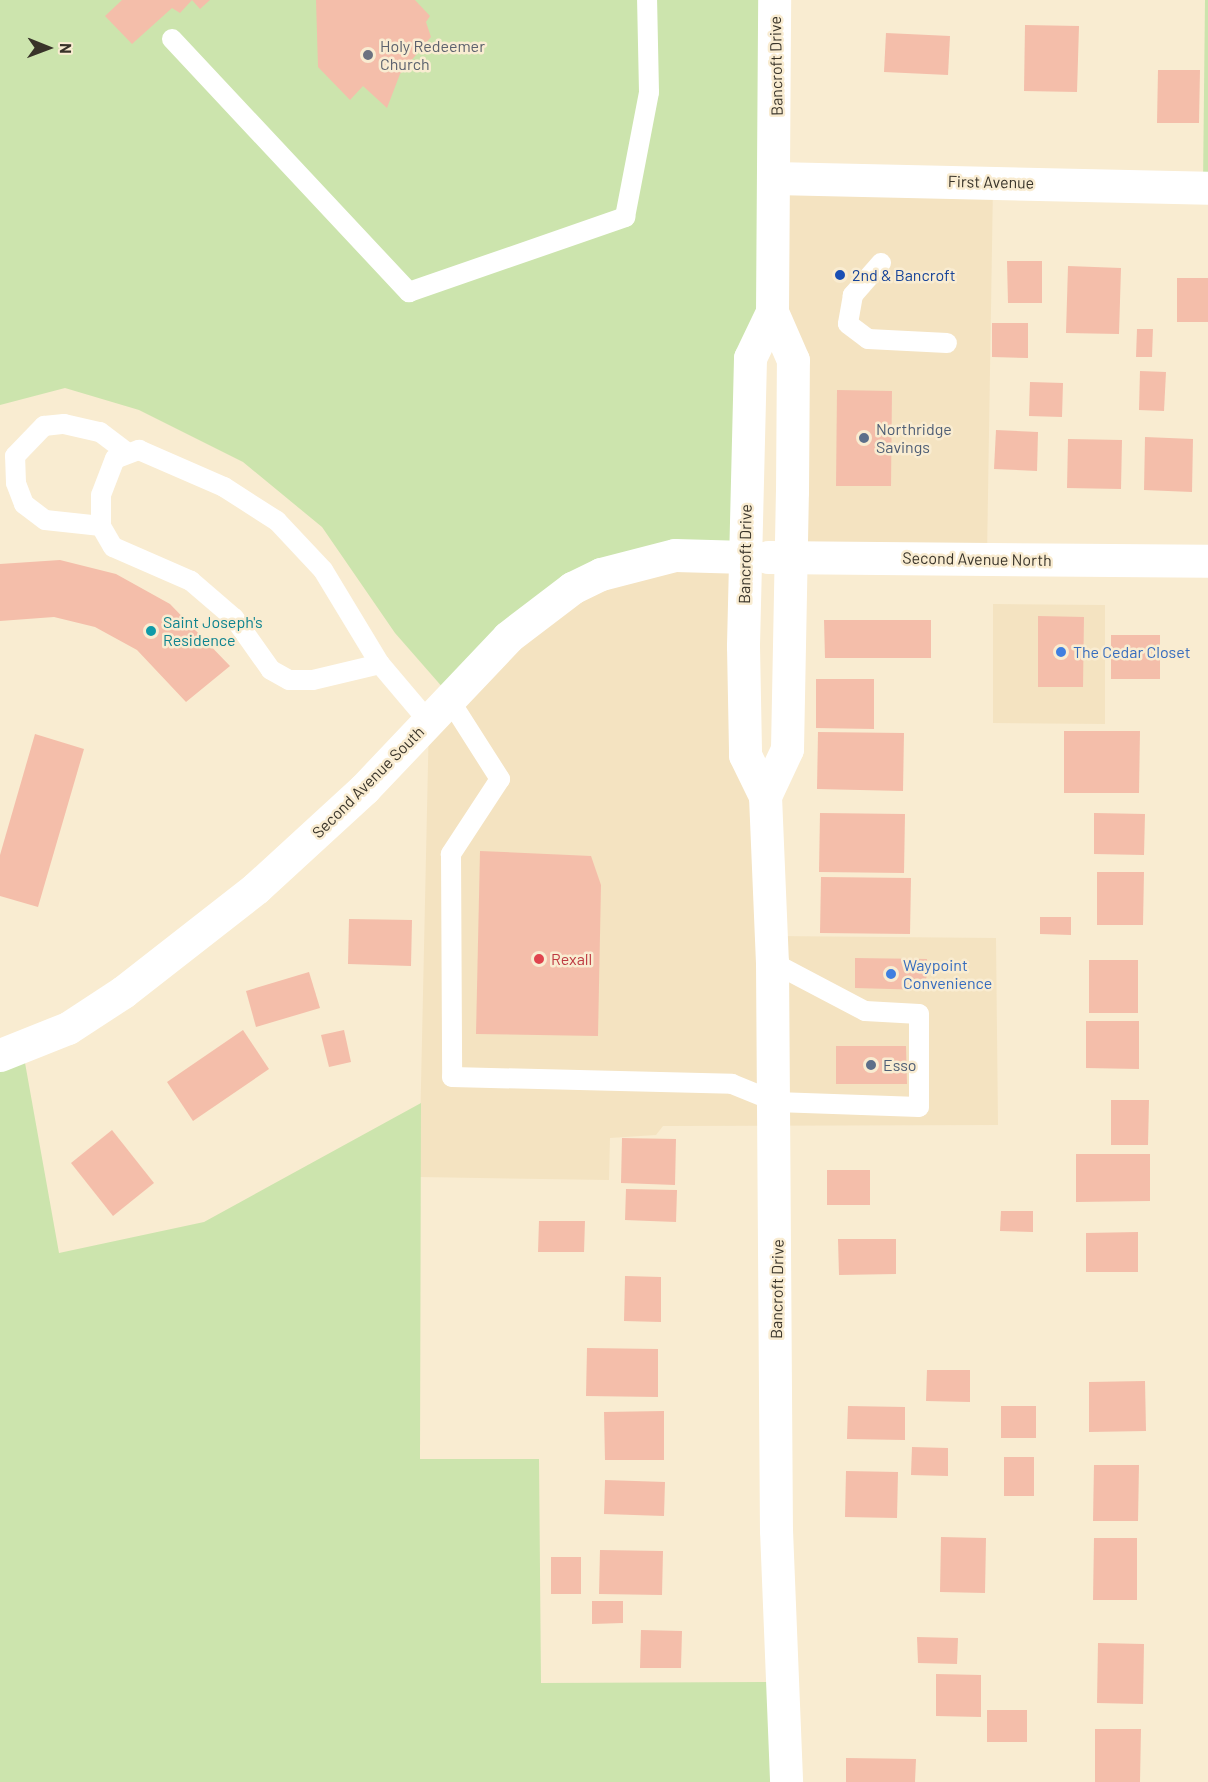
<!DOCTYPE html>
<style>
body{margin:0}
#map{position:relative;width:1208px;height:1782px;overflow:hidden;background:#f9ecd1;font-family:Barlow,sans-serif}
div>[style]{position:absolute}
.built>*{inset:0;background:#f4e3c1}
.green>*{inset:0;background:#cce4ad}
.building>*{inset:0;background:#f4beaa}
.service>*{height:20px;margin:-10px;padding:0 10px;transform-origin:10px;border-radius:10px;background:#fff}
.minor>*{height:33px;margin:-16.5px;padding:0 16.5px;transform-origin:16.5px;border-radius:16.5px;background:#fff}
.tertiary>*{height:33px;margin:-16.5px;padding:0 16.5px;transform-origin:16.5px;border-radius:16.5px;background:#fff}
.secondary>*{height:33px;margin:-16.5px;padding:0 16.5px;transform-origin:16.5px;border-radius:16.5px;background:#fff}
.dots>*{width:16px;height:16px;translate:-50% -50%;box-sizing:border-box;border:3px solid #f9ecd1;border-radius:50%}
span{translate:-50% -50%;white-space:nowrap;text-align:center;line-height:1.15;-webkit-text-stroke:5px #f9ecd1;paint-order:stroke}
.worship-label{font-size:16px;color:#5b616d}
.left{translate:0 -50%;text-align:left}
.street-label{font-size:16px;color:#383329}
.transit-label{font-size:16px;color:#164399}
.service-label{font-size:16px;color:#4e5e75}
.culture-label{font-size:16px;color:#0d838f}
.shop-label{font-size:16px;color:#366cbe}
.health-label{font-size:16px;color:#be3a42}
.north{position:absolute;left:18px;top:18px;width:60px;height:60px;-webkit-text-stroke:4px #f9ecd1;paint-order:stroke;rotate:91deg;font-size:16px;font-weight:700;line-height:24px;text-align:center;color:#383329}
.north::after{content:'';display:block;margin:auto;width:21px;height:27px;background:#383329;clip-path:polygon(50% 0,100% 100%,50% 72%,0 100%)}
</style>
<div id="map">
<div class="built">
<div style="clip-path:polygon(775px 180px,993px 185px,987px 557px,794px 556px,775px 312px)"></div>
<div style="clip-path:polygon(743px 554px,774px 936px,996px 938px,998px 1125px,663px 1126px,656px 1135px,610px 1138px,609px 1180px,419px 1177px,429px 718px,546px 603px)"></div>
<div style="clip-path:polygon(993px 604px,1105px 605px,1105px 724px,993px 723px)"></div>
</div>
<div class="green">
<div style="clip-path:polygon(0 0,777px 0,775px 312px,746px 358px,743px 554px,651px 557px,444px 689px,395px 633px,322px 527px,243px 462px,139px 410px,65px 388px,0 405px)"></div>
<div style="clip-path:polygon(1205px 0,1208px 0,1208px 185px,1203px 185px)"></div>
<div style="clip-path:polygon(22px 1046px,59px 1253px,204px 1222px,421px 1103px,420px 1459px,539px 1459px,541px 1683px,784px 1682px,789px 1782px,0 1782px,0 1052px)"></div>
</div>
<div class="building">
<div style="clip-path:polygon(122px 0,210px 0,200px 9px,192px 0,180px 13px,172px 8px,132px 44px,105px 16px)"></div>
<div style="clip-path:polygon(316px 0,415px 0,430px 16px,426px 22px,431px 37px,400px 74px,387px 108px,363px 86px,350px 100px,318px 67px)"></div>
<div style="clip-path:polygon(1025px 25px,1079px 26px,1077px 92px,1024px 91px)"></div>
<div style="clip-path:polygon(886px 33px,950px 36px,948px 75px,884px 72px)"></div>
<div style="clip-path:polygon(1158px 70px,1200px 70px,1199px 123px,1157px 123px)"></div>
<div style="clip-path:polygon(1007px 261px,1042px 261px,1042px 303px,1008px 303px)"></div>
<div style="clip-path:polygon(1068px 266px,1121px 268px,1119px 334px,1066px 333px)"></div>
<div style="clip-path:polygon(1177px 278px,1208px 278px,1208px 322px,1177px 322px)"></div>
<div style="clip-path:polygon(992px 323px,1028px 323px,1028px 358px,992px 357px)"></div>
<div style="clip-path:polygon(1137px 329px,1153px 329px,1152px 357px,1136px 357px)"></div>
<div style="clip-path:polygon(1140px 371px,1166px 372px,1164px 411px,1139px 410px)"></div>
<div style="clip-path:polygon(1030px 382px,1063px 383px,1062px 417px,1029px 416px)"></div>
<div style="clip-path:polygon(837px 390px,892px 391px,891px 486px,836px 486px)"></div>
<div style="clip-path:polygon(996px 430px,1038px 432px,1037px 471px,994px 469px)"></div>
<div style="clip-path:polygon(1145px 437px,1193px 439px,1192px 492px,1144px 490px)"></div>
<div style="clip-path:polygon(1068px 439px,1122px 440px,1121px 489px,1067px 488px)"></div>
<div style="clip-path:polygon(60px 560px,116px 574px,170px 604px,230px 666px,186px 702px,137px 650px,95px 627px,54px 617px,0 621px,0 564px)"></div>
<div style="clip-path:polygon(1038px 616px,1084px 617px,1083px 687px,1038px 687px)"></div>
<div style="clip-path:polygon(824px 620px,931px 620px,931px 658px,825px 658px)"></div>
<div style="clip-path:polygon(1111px 635px,1160px 635px,1160px 679px,1111px 679px)"></div>
<div style="clip-path:polygon(816px 679px,874px 679px,874px 729px,816px 728px)"></div>
<div style="clip-path:polygon(1064px 731px,1140px 731px,1139px 793px,1064px 793px)"></div>
<div style="clip-path:polygon(818px 732px,904px 733px,903px 791px,817px 789px)"></div>
<div style="clip-path:polygon(35px 734px,84px 749px,38px 907px,0 896px,0 855px)"></div>
<div style="clip-path:polygon(820px 813px,905px 814px,904px 873px,819px 872px)"></div>
<div style="clip-path:polygon(1094px 813px,1145px 814px,1144px 855px,1094px 854px)"></div>
<div style="clip-path:polygon(480px 851px,591px 856px,601px 885px,598px 1036px,476px 1034px)"></div>
<div style="clip-path:polygon(1097px 872px,1144px 872px,1143px 925px,1097px 925px)"></div>
<div style="clip-path:polygon(821px 877px,911px 878px,910px 934px,820px 933px)"></div>
<div style="clip-path:polygon(1040px 917px,1071px 917px,1071px 935px,1040px 934px)"></div>
<div style="clip-path:polygon(349px 919px,412px 920px,411px 966px,348px 964px)"></div>
<div style="clip-path:polygon(855px 958px,927px 959px,926px 990px,855px 988px)"></div>
<div style="clip-path:polygon(1089px 960px,1138px 960px,1138px 1013px,1089px 1013px)"></div>
<div style="clip-path:polygon(309px 972px,320px 1008px,256px 1027px,246px 991px)"></div>
<div style="clip-path:polygon(1086px 1021px,1139px 1021px,1139px 1069px,1086px 1068px)"></div>
<div style="clip-path:polygon(243px 1030px,269px 1069px,193px 1121px,167px 1082px)"></div>
<div style="clip-path:polygon(344px 1030px,351px 1062px,329px 1067px,321px 1035px)"></div>
<div style="clip-path:polygon(836px 1046px,906px 1046px,907px 1084px,836px 1084px)"></div>
<div style="clip-path:polygon(1111px 1100px,1149px 1100px,1148px 1145px,1111px 1145px)"></div>
<div style="clip-path:polygon(112px 1130px,154px 1183px,113px 1216px,71px 1163px)"></div>
<div style="clip-path:polygon(622px 1138px,676px 1139px,675px 1185px,621px 1183px)"></div>
<div style="clip-path:polygon(1076px 1154px,1150px 1154px,1150px 1201px,1076px 1202px)"></div>
<div style="clip-path:polygon(827px 1170px,870px 1170px,870px 1205px,827px 1205px)"></div>
<div style="clip-path:polygon(626px 1189px,677px 1190px,676px 1222px,625px 1220px)"></div>
<div style="clip-path:polygon(1001px 1211px,1033px 1211px,1033px 1232px,1000px 1231px)"></div>
<div style="clip-path:polygon(539px 1221px,585px 1221px,584px 1252px,538px 1252px)"></div>
<div style="clip-path:polygon(1138px 1232px,1138px 1272px,1086px 1272px,1086px 1233px)"></div>
<div style="clip-path:polygon(838px 1239px,896px 1239px,896px 1274px,839px 1275px)"></div>
<div style="clip-path:polygon(625px 1276px,661px 1277px,661px 1322px,624px 1321px)"></div>
<div style="clip-path:polygon(587px 1348px,658px 1349px,658px 1397px,586px 1396px)"></div>
<div style="clip-path:polygon(927px 1370px,970px 1370px,970px 1402px,926px 1401px)"></div>
<div style="clip-path:polygon(1145px 1381px,1146px 1431px,1089px 1432px,1089px 1382px)"></div>
<div style="clip-path:polygon(848px 1406px,905px 1407px,905px 1440px,847px 1439px)"></div>
<div style="clip-path:polygon(1001px 1406px,1036px 1406px,1036px 1438px,1001px 1438px)"></div>
<div style="clip-path:polygon(664px 1411px,664px 1460px,605px 1460px,604px 1412px)"></div>
<div style="clip-path:polygon(912px 1447px,948px 1448px,948px 1476px,911px 1475px)"></div>
<div style="clip-path:polygon(1004px 1457px,1034px 1457px,1034px 1496px,1004px 1496px)"></div>
<div style="clip-path:polygon(1094px 1465px,1139px 1465px,1138px 1521px,1093px 1521px)"></div>
<div style="clip-path:polygon(846px 1471px,898px 1472px,897px 1518px,845px 1517px)"></div>
<div style="clip-path:polygon(605px 1480px,665px 1482px,664px 1516px,604px 1514px)"></div>
<div style="clip-path:polygon(941px 1537px,986px 1538px,985px 1593px,940px 1592px)"></div>
<div style="clip-path:polygon(1094px 1538px,1137px 1538px,1137px 1600px,1093px 1600px)"></div>
<div style="clip-path:polygon(600px 1550px,663px 1551px,662px 1595px,599px 1594px)"></div>
<div style="clip-path:polygon(551px 1557px,581px 1557px,581px 1594px,551px 1594px)"></div>
<div style="clip-path:polygon(592px 1601px,623px 1601px,623px 1623px,592px 1624px)"></div>
<div style="clip-path:polygon(641px 1630px,682px 1631px,681px 1668px,640px 1668px)"></div>
<div style="clip-path:polygon(917px 1637px,958px 1638px,957px 1664px,918px 1663px)"></div>
<div style="clip-path:polygon(1098px 1643px,1144px 1644px,1143px 1704px,1097px 1703px)"></div>
<div style="clip-path:polygon(936px 1674px,981px 1675px,981px 1717px,936px 1716px)"></div>
<div style="clip-path:polygon(987px 1710px,1027px 1710px,1027px 1742px,987px 1742px)"></div>
<div style="clip-path:polygon(1095px 1729px,1141px 1729px,1140px 1782px,1095px 1782px)"></div>
<div style="clip-path:polygon(846px 1758px,916px 1759px,915px 1782px,846px 1782px)"></div>
</div>
<div class="service">
<div style="left:172px;top:39px;width:347px;rotate:46.9deg"></div>
<div style="left:409px;top:292px;width:229px;rotate:-19.1deg"></div>
<div style="left:625px;top:217px;width:127px;rotate:-79.1deg"></div>
<div style="left:649px;top:92px;width:92px;rotate:-91.2deg"></div>
<div style="left:881px;top:263px;width:43px;rotate:131.2deg"></div>
<div style="left:853px;top:295px;width:29px;rotate:100deg"></div>
<div style="left:848px;top:324px;width:25px;rotate:37deg"></div>
<div style="left:868px;top:339px;width:79px;rotate:2.9deg"></div>
<div style="left:101px;top:526px;width:56px;rotate:-173.9deg"></div>
<div style="left:45px;top:520px;width:26px;rotate:-143deg"></div>
<div style="left:24px;top:504px;width:22px;rotate:-111deg"></div>
<div style="left:16px;top:483px;width:27px;rotate:-92deg"></div>
<div style="left:15px;top:456px;width:42px;rotate:-46deg"></div>
<div style="left:44px;top:426px;width:20px;rotate:-6deg"></div>
<div style="left:64px;top:424px;width:37px;rotate:13deg"></div>
<div style="left:100px;top:432px;width:31px;rotate:37deg"></div>
<div style="left:380px;top:664px;width:69px;rotate:166.6deg"></div>
<div style="left:313px;top:680px;width:24px;rotate:180deg"></div>
<div style="left:289px;top:680px;width:21px;rotate:-151deg"></div>
<div style="left:271px;top:670px;width:64px;rotate:-125.4deg"></div>
<div style="left:234px;top:618px;width:57px;rotate:-139.3deg"></div>
<div style="left:191px;top:581px;width:85px;rotate:-156.4deg"></div>
<div style="left:113px;top:547px;width:24px;rotate:-120deg"></div>
<div style="left:101px;top:526px;width:31px;rotate:-90deg"></div>
<div style="left:101px;top:495px;width:39px;rotate:-69deg"></div>
<div style="left:115px;top:459px;width:26px;rotate:-21deg"></div>
<div style="left:139px;top:450px;width:93px;rotate:23.5deg"></div>
<div style="left:224px;top:487px;width:63px;rotate:32.7deg"></div>
<div style="left:277px;top:521px;width:67px;rotate:46.8deg"></div>
<div style="left:323px;top:570px;width:110px;rotate:58.8deg"></div>
<div style="left:380px;top:664px;width:76px;rotate:49.8deg"></div>
<div style="left:449px;top:699px;width:95px;rotate:57.5deg"></div>
<div style="left:500px;top:779px;width:90px;rotate:123.2deg"></div>
<div style="left:451px;top:854px;width:223px;rotate:89.7deg"></div>
<div style="left:452px;top:1077px;width:280px;rotate:1.4deg"></div>
<div style="left:732px;top:1084px;width:48px;rotate:22.2deg"></div>
<div style="left:776px;top:1102px;width:143px;rotate:2deg"></div>
<div style="left:919px;top:1107px;width:93px;rotate:-90deg"></div>
<div style="left:919px;top:1014px;width:54px;rotate:-176.8deg"></div>
<div style="left:865px;top:1011px;width:105px;rotate:-152.2deg"></div>
</div>
<div class="minor">
<div style="left:774px;top:178px;width:434px;rotate:1.3deg"></div>
</div>
<div class="tertiary">
<div style="left:0;top:1055px;width:73px;rotate:-21.7deg"></div>
<div style="left:68px;top:1028px;width:66px;rotate:-33.2deg"></div>
<div style="left:123px;top:992px;width:169px;rotate:-38deg"></div>
<div style="left:256px;top:888px;width:147px;rotate:-42.5deg"></div>
<div style="left:364px;top:789px;width:209px;rotate:-46.5deg"></div>
<div style="left:508px;top:637px;width:81px;rotate:-37.4deg"></div>
<div style="left:572px;top:588px;width:32px;rotate:-26deg"></div>
<div style="left:601px;top:574px;width:76px;rotate:-14.4deg"></div>
<div style="left:675px;top:555px;width:71px;rotate:1.6deg"></div>
</div>
<div class="secondary">
<div style="left:772px;top:312px;width:51px;rotate:115.6deg"></div>
<div style="left:750px;top:358px;width:288px;rotate:91.4deg"></div>
<div style="left:743px;top:646px;width:109px;rotate:88.9deg"></div>
<div style="left:745px;top:755px;width:46px;rotate:64deg"></div>
<div style="left:765px;top:796px;width:166px;rotate:87.6deg"></div>
<div style="left:772px;top:962px;width:568px;rotate:89.6deg"></div>
<div style="left:776px;top:1530px;width:252px;rotate:87.7deg"></div>
<div style="left:768px;top:557px;width:440px;rotate:0.5deg"></div>
<div style="left:765px;top:796px;width:52px;rotate:-64.9deg"></div>
<div style="left:787px;top:749px;width:257px;rotate:-88.9deg"></div>
<div style="left:792px;top:492px;width:132px;rotate:-89.6deg"></div>
<div style="left:793px;top:360px;width:52px;rotate:-113.6deg"></div>
<div style="left:772px;top:312px;width:312px;rotate:-89.6deg"></div>
</div>
<div class="dots">
<div style="left:368px;top:55px;background:#6b7280"></div>
<div style="left:840px;top:275px;background:#1a4fb4"></div>
<div style="left:864px;top:438px;background:#5c6f8a"></div>
<div style="left:151px;top:631px;background:#0f9aa8"></div>
<div style="left:1061px;top:652px;background:#3f7fe0"></div>
<div style="left:539px;top:959px;background:#e0444e"></div>
<div style="left:891px;top:974px;background:#3f7fe0"></div>
<div style="left:871px;top:1065px;background:#5c6f8a"></div>
</div>
<div class="worship-label">
<span class="left" style="left:380px;top:55px">Holy Redeemer<br>Church</span>
</div>
<div class="street-label">
<span style="left:776px;top:66px;rotate:-91deg">Bancroft Drive</span>
<span style="left:991px;top:182px;rotate:1deg">First Avenue</span>
<span style="left:745px;top:554px;rotate:-89deg">Bancroft Drive</span>
<span style="left:977px;top:559px;rotate:1deg">Second Avenue North</span>
<span style="left:368px;top:782px;rotate:-45deg">Second Avenue South</span>
<span style="left:777px;top:1289px;rotate:-89deg">Bancroft Drive</span>
</div>
<div class="transit-label">
<span class="left" style="left:852px;top:275px">2nd &amp; Bancroft</span>
</div>
<div class="service-label">
<span class="left" style="left:876px;top:438px">Northridge<br>Savings</span>
<span class="left" style="left:883px;top:1065px">Esso</span>
</div>
<div class="culture-label">
<span class="left" style="left:163px;top:631px">Saint Joseph's<br>Residence</span>
</div>
<div class="shop-label">
<span class="left" style="left:1073px;top:652px">The Cedar Closet</span>
<span class="left" style="left:903px;top:974px">Waypoint<br>Convenience</span>
</div>
<div class="health-label">
<span class="left" style="left:551px;top:959px">Rexall</span>
</div>
<div class="north">N</div>
</div>
